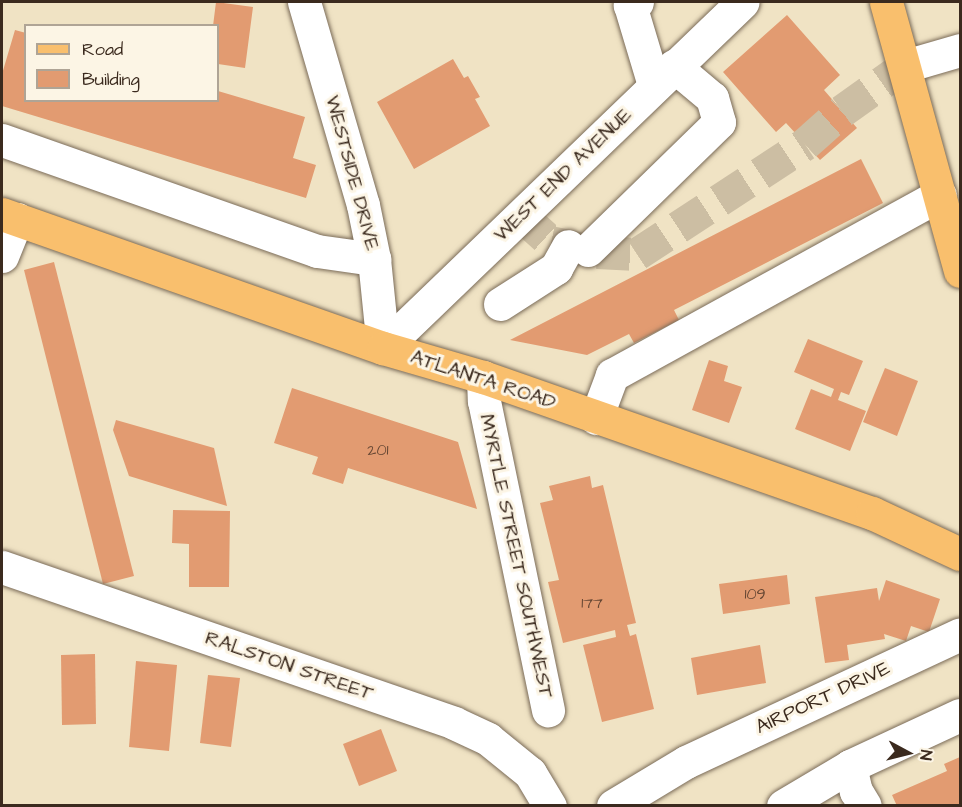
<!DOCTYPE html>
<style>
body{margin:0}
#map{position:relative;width:962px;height:807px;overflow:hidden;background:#f0e3c4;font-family:"Architects Daughter",sans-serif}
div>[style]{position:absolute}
.building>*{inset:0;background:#e29b71}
.minor-tunnel>*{height:33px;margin-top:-16.5px;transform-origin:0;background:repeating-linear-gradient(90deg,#ccbea3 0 33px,transparent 0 49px)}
.roads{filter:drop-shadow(0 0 2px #7a6b58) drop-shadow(0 0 2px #7a6b58)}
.minor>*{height:33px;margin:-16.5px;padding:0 16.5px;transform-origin:16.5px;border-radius:16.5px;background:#fff}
.major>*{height:33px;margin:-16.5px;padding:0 16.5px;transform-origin:16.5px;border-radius:16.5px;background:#f9bf6d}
span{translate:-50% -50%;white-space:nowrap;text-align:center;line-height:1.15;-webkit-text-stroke:6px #fcf5e5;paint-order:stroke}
.number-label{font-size:16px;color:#654633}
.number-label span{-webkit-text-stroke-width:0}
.street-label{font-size:20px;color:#3b2a1e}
.frame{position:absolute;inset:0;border:3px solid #3b2a1e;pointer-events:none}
.legend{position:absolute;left:24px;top:24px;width:195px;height:78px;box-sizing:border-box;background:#fcf5e5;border:2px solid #afa495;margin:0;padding:8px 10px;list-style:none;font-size:18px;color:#3b2a1e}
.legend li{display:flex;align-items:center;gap:12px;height:30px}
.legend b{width:30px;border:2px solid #afa495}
.north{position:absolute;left:878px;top:723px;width:60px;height:60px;-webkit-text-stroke:4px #fcf5e5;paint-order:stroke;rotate:97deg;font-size:16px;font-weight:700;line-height:24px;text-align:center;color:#3b2a1e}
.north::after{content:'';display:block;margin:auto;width:21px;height:27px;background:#3b2a1e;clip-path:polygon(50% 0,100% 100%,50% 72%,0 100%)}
</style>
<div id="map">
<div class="building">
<div style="clip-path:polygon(216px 2px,253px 7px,245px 68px,218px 64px,218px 26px,213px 26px)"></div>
<div style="clip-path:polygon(787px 15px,840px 75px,824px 90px,857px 128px,820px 160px,786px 123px,776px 132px,723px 72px)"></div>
<div style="clip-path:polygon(15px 30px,26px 33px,26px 100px,218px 100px,218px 91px,305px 117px,293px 158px,316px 165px,306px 198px,2px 106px,2px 74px)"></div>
<div style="clip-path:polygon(453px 59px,464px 78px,468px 76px,480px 97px,475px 99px,490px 126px,414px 169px,377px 102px)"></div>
<div style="clip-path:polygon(861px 159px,883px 203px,674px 310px,679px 320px,634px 343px,629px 334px,587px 355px,510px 340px)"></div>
<div style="clip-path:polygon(54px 262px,134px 576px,103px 584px,24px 270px)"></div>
<div style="clip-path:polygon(808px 339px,863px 361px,849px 395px,841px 392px,838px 400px,866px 411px,850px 451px,795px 429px,811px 389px,831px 397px,834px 389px,794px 372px)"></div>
<div style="clip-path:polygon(709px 360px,728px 366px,724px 381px,742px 387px,729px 423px,692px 410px)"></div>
<div style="clip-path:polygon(885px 368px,918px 381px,897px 436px,863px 422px)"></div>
<div style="clip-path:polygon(292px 388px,458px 442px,477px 509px,348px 468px,343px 484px,312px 474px,318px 457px,274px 443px)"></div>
<div style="clip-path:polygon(116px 420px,214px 448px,227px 506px,129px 476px,113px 430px)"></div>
<div style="clip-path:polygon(590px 476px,592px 488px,603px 485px,636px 623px,627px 625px,630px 636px,636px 634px,654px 709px,602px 722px,583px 645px,616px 637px,615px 630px,563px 643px,548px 582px,559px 580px,540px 503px,553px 500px,549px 486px)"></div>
<div style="clip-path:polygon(173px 510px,230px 511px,229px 587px,189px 587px,189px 544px,172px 543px)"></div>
<div style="clip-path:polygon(787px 575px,790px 604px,723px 614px,719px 584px)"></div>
<div style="clip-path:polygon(886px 580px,940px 599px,929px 632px,911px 626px,906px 641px,884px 634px,885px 639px,847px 645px,849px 660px,825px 663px,815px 597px,877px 588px,879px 601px)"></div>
<div style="clip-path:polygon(760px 645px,766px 683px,697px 695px,691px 658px)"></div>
<div style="clip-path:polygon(95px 654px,96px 724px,62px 725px,61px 655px)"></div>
<div style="clip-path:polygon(136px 661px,177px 665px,169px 751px,129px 747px)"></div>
<div style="clip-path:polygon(208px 675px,240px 678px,231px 747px,200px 743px)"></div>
<div style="clip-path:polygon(381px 729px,397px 771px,359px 786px,343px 744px)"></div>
<div style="clip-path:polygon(960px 757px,960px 806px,897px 806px,892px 795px,947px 771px,944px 764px)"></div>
</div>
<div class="minor-tunnel">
<div style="left:521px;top:215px;width:40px;rotate:42deg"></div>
<div style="left:551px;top:242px;width:47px;rotate:12.3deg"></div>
<div style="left:597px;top:252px;width:40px;rotate:2.9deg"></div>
<div style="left:637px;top:254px;width:201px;rotate:-33.2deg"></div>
<div style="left:805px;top:144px;width:50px;rotate:-41.7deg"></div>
<div style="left:842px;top:111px;width:77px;rotate:-35.5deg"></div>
</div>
<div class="roads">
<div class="minor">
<div style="left:304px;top:2px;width:211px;rotate:73.8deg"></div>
<div style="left:363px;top:205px;width:55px;rotate:78.5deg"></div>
<div style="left:374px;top:259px;width:89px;rotate:84.2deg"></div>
<div style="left:637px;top:2px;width:8px;rotate:157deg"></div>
<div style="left:630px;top:5px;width:84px;rotate:73.3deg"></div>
<div style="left:905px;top:66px;width:57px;rotate:-16.2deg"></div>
<div style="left:2px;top:140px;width:334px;rotate:19.4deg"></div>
<div style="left:317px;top:251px;width:58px;rotate:8deg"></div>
<div style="left:588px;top:250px;width:183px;rotate:-44.3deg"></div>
<div style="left:719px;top:122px;width:25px;rotate:-106deg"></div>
<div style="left:712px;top:98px;width:50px;rotate:-139.9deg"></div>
<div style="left:2px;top:256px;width:40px;rotate:-68deg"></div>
<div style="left:500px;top:304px;width:67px;rotate:-32.7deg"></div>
<div style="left:556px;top:268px;width:25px;rotate:-61deg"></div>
<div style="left:383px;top:348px;width:499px;rotate:-43.9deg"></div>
<div style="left:483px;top:377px;width:24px;rotate:88deg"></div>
<div style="left:484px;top:401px;width:316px;rotate:78.3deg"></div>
<div style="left:596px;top:418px;width:46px;rotate:-69.6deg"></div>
<div style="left:612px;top:375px;width:374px;rotate:-28.8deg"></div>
<div style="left:2px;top:567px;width:478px;rotate:19deg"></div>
<div style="left:454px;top:723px;width:38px;rotate:25deg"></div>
<div style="left:488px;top:739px;width:54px;rotate:39deg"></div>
<div style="left:530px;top:773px;width:39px;rotate:59deg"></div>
<div style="left:850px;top:766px;width:26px;rotate:77deg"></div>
<div style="left:856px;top:791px;width:17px;rotate:59deg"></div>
<div style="left:613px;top:806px;width:85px;rotate:-31.1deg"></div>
<div style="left:686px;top:762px;width:302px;rotate:-25deg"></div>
<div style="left:783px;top:806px;width:78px;rotate:-30.8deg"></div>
<div style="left:850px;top:766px;width:121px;rotate:-24.9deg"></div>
</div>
<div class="major">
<div style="left:886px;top:2px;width:279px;rotate:74.6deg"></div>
<div style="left:2px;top:214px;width:404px;rotate:19.4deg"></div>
<div style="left:383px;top:348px;width:104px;rotate:16.2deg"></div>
<div style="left:483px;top:377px;width:412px;rotate:19.3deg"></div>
<div style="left:872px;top:513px;width:97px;rotate:25deg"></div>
</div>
</div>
<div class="number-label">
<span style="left:378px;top:450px">201</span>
<span style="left:755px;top:594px">109</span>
<span style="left:592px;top:603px">177</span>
</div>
<div class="street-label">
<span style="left:352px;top:173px;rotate:75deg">WESTSIDE DRIVE</span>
<span style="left:563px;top:175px;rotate:-44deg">WEST END AVENUE</span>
<span style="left:483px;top:380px;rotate:18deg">ATLANTA ROAD</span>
<span style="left:516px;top:556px;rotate:78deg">MYRTLE STREET SOUTHWEST</span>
<span style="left:289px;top:666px;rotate:19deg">RALSTON STREET</span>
<span style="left:823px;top:698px;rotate:-25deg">AIRPORT DRIVE</span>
</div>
<div class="frame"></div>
<ul class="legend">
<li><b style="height:8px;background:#f9bf6d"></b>Road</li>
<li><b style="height:16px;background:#e29b71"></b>Building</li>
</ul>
<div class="north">N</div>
</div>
